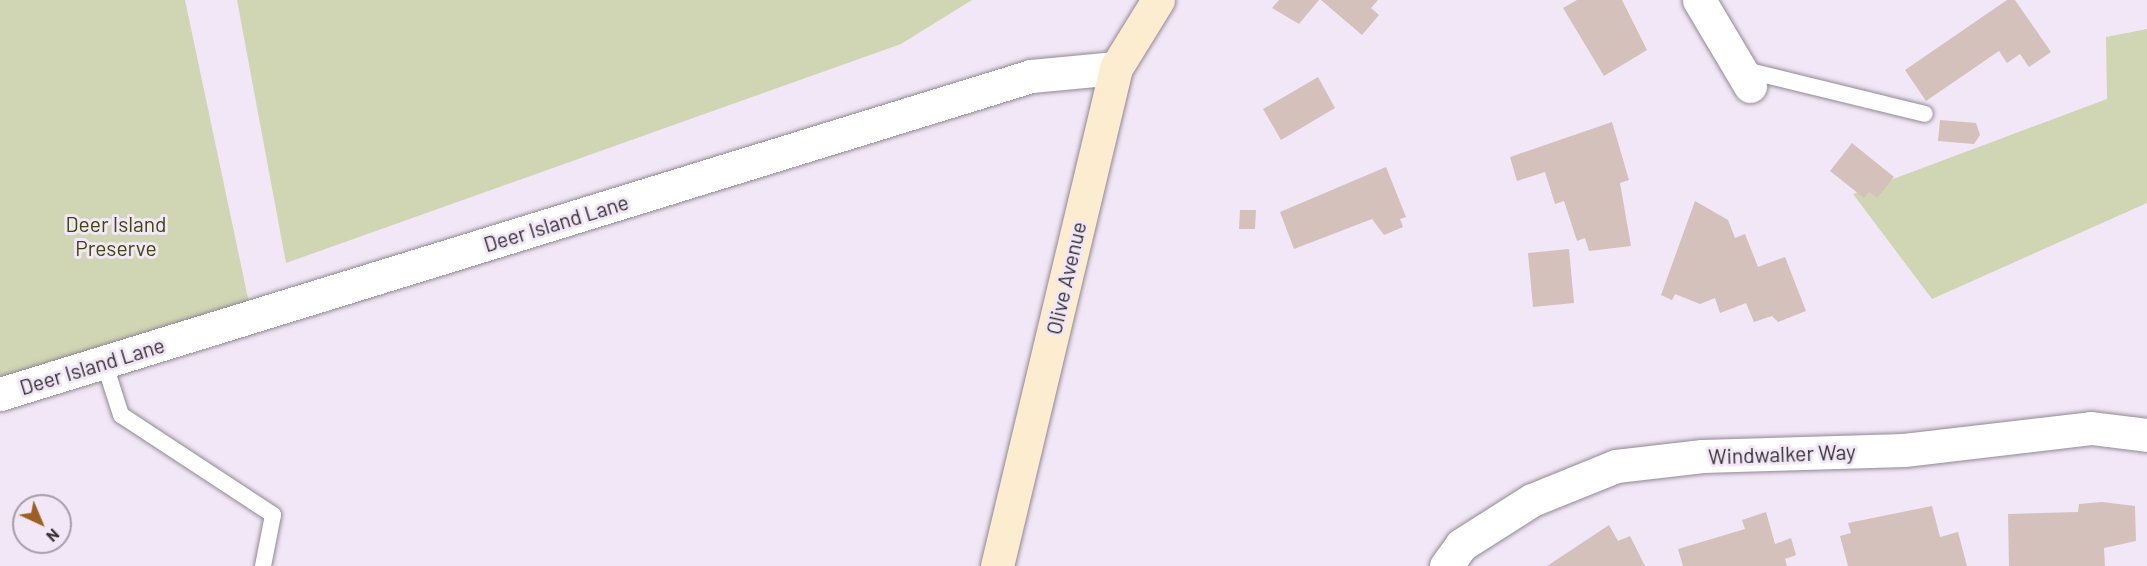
<!DOCTYPE html>
<style>
body{margin:0}
#map{position:relative;width:2147px;height:566px;overflow:hidden;background:#f2e7f6;font-family:Barlow,sans-serif}
div>[style]{position:absolute}
.green>*{inset:0;background:#d0d6b3}
.building>*{inset:0;background:#d4c1bc}
.roads{filter:drop-shadow(0 0 2px #928895) drop-shadow(0 0 2px #928895)}
.lane>*{height:16px;margin:-8px;padding:0 8px;transform-origin:8px;border-radius:8px;background:#fff}
.street>*{height:33px;margin:-16.5px;padding:0 16.5px;transform-origin:16.5px;border-radius:16.5px;background:#fff}
.secondary>*{height:33px;margin:-16.5px;padding:0 16.5px;transform-origin:16.5px;border-radius:16.5px;background:#fdedd0}
span{translate:-50% -50%;white-space:nowrap;text-align:center;line-height:1.15;-webkit-text-stroke:6px #f2e7f6;paint-order:stroke}
.street-label{font-size:21px;color:#343035}
.park-label{font-size:21px;color:#40450b}
.north{position:absolute;left:12px;top:494px;width:60px;height:60px;box-sizing:border-box;background:#f2e7f6;border:2px solid #a69ea9;border-radius:50%;rotate:136deg;font-size:16px;font-weight:700;line-height:24px;text-align:center;color:#343035}
.north::after{content:'';display:block;margin:auto;width:21px;height:27px;background:#9d6024;clip-path:polygon(50% 0,100% 100%,50% 72%,0 100%)}
</style>
<div id="map">
<div class="green">
<div style="clip-path:polygon(0 0,185px 0,252px 317px,0 394px)"></div>
<div style="clip-path:polygon(237px 0,972px 0,901px 44px,286px 263px)"></div>
<div style="clip-path:polygon(2147px 29px,2147px 203px,1932px 299px,1853px 194px,2107px 99px,2106px 37px)"></div>
</div>
<div class="building">
<div style="clip-path:polygon(1279px 0,1319px 0,1299px 24px,1272px 8px)"></div>
<div style="clip-path:polygon(1321px 0,1378px 0,1371px 8px,1379px 15px,1362px 35px)"></div>
<div style="clip-path:polygon(1577px 0,1622px 0,1647px 50px,1604px 76px,1563px 8px)"></div>
<div style="clip-path:polygon(2007px 0,2015px 0,2051px 52px,2029px 67px,2020px 54px,2007px 63px,1999px 51px,1926px 101px,1905px 70px)"></div>
<div style="clip-path:polygon(1318px 77px,1335px 108px,1281px 140px,1263px 109px)"></div>
<div style="clip-path:polygon(1940px 120px,1976px 123px,1980px 135px,1974px 144px,1938px 141px)"></div>
<div style="clip-path:polygon(1612px 122px,1629px 180px,1620px 183px,1631px 246px,1589px 251px,1585px 238px,1577px 241px,1564px 201px,1555px 204px,1545px 172px,1517px 181px,1510px 157px)"></div>
<div style="clip-path:polygon(1852px 143px,1894px 177px,1877px 198px,1869px 192px,1864px 198px,1830px 171px)"></div>
<div style="clip-path:polygon(1386px 167px,1406px 217px,1400px 219px,1403px 227px,1384px 235px,1372px 219px,1294px 249px,1280px 212px)"></div>
<div style="clip-path:polygon(1695px 201px,1728px 220px,1735px 238px,1745px 234px,1758px 267px,1785px 257px,1806px 311px,1778px 322px,1772px 316px,1754px 322px,1746px 303px,1720px 313px,1715px 298px,1700px 304px,1675px 294px,1672px 300px,1661px 295px)"></div>
<div style="clip-path:polygon(1240px 210px,1256px 210px,1255px 229px,1239px 229px)"></div>
<div style="clip-path:polygon(1569px 249px,1574px 303px,1533px 307px,1528px 253px)"></div>
<div style="clip-path:polygon(2102px 502px,2135px 506px,2136px 541px,2104px 548px,2105px 566px,2009px 566px,2008px 514px,2078px 512px,2079px 504px)"></div>
<div style="clip-path:polygon(1932px 506px,1940px 537px,1958px 532px,1967px 566px,1848px 566px,1840px 536px,1851px 533px,1848px 523px)"></div>
<div style="clip-path:polygon(1766px 512px,1775px 544px,1791px 538px,1796px 555px,1785px 559px,1787px 566px,1683px 566px,1678px 549px,1745px 529px,1742px 520px)"></div>
<div style="clip-path:polygon(1609px 525px,1618px 541px,1630px 536px,1645px 566px,1547px 566px)"></div>
</div>
<div class="roads">
<div class="lane">
<div style="left:1741px;top:69px;width:189px;rotate:13.7deg"></div>
<div style="left:104px;top:362px;width:56px;rotate:72.2deg"></div>
<div style="left:121px;top:415px;width:182px;rotate:33.3deg"></div>
<div style="left:273px;top:515px;width:52px;rotate:101.1deg"></div>
</div>
<div class="street">
<div style="left:1699px;top:0;width:100px;rotate:59.3deg"></div>
<div style="left:0;top:394px;width:1079px;rotate:-17.14deg"></div>
<div style="left:1031px;top:76px;width:85px;rotate:-5.4deg"></div>
<div style="left:1446px;top:566px;width:26px;rotate:-54deg"></div>
<div style="left:1461px;top:545px;width:84px;rotate:-32.4deg"></div>
<div style="left:1532px;top:500px;width:91px;rotate:-22deg"></div>
<div style="left:1616px;top:466px;width:87px;rotate:-6.6deg"></div>
<div style="left:1702px;top:456px;width:202px;rotate:-1.7deg"></div>
<div style="left:1904px;top:450px;width:188px;rotate:-6.7deg"></div>
<div style="left:2091px;top:428px;width:56px;rotate:7.1deg"></div>
</div>
<div class="secondary">
<div style="left:997px;top:566px;width:512px;rotate:-76.56deg"></div>
<div style="left:1116px;top:68px;width:80px;rotate:-58.3deg"></div>
</div>
</div>
<div class="street-label">
<span style="left:556px;top:223px;rotate:-17deg">Deer Island Lane</span>
<span style="left:1066px;top:278px;rotate:-77deg">Olive Avenue</span>
<span style="left:92px;top:366px;rotate:-17deg">Deer Island Lane</span>
<span style="left:1782px;top:454px;rotate:-2deg">Windwalker Way</span>
</div>
<div class="park-label">
<span style="left:116px;top:236px">Deer Island<br>Preserve</span>
</div>
<div class="north">N</div>
</div>
